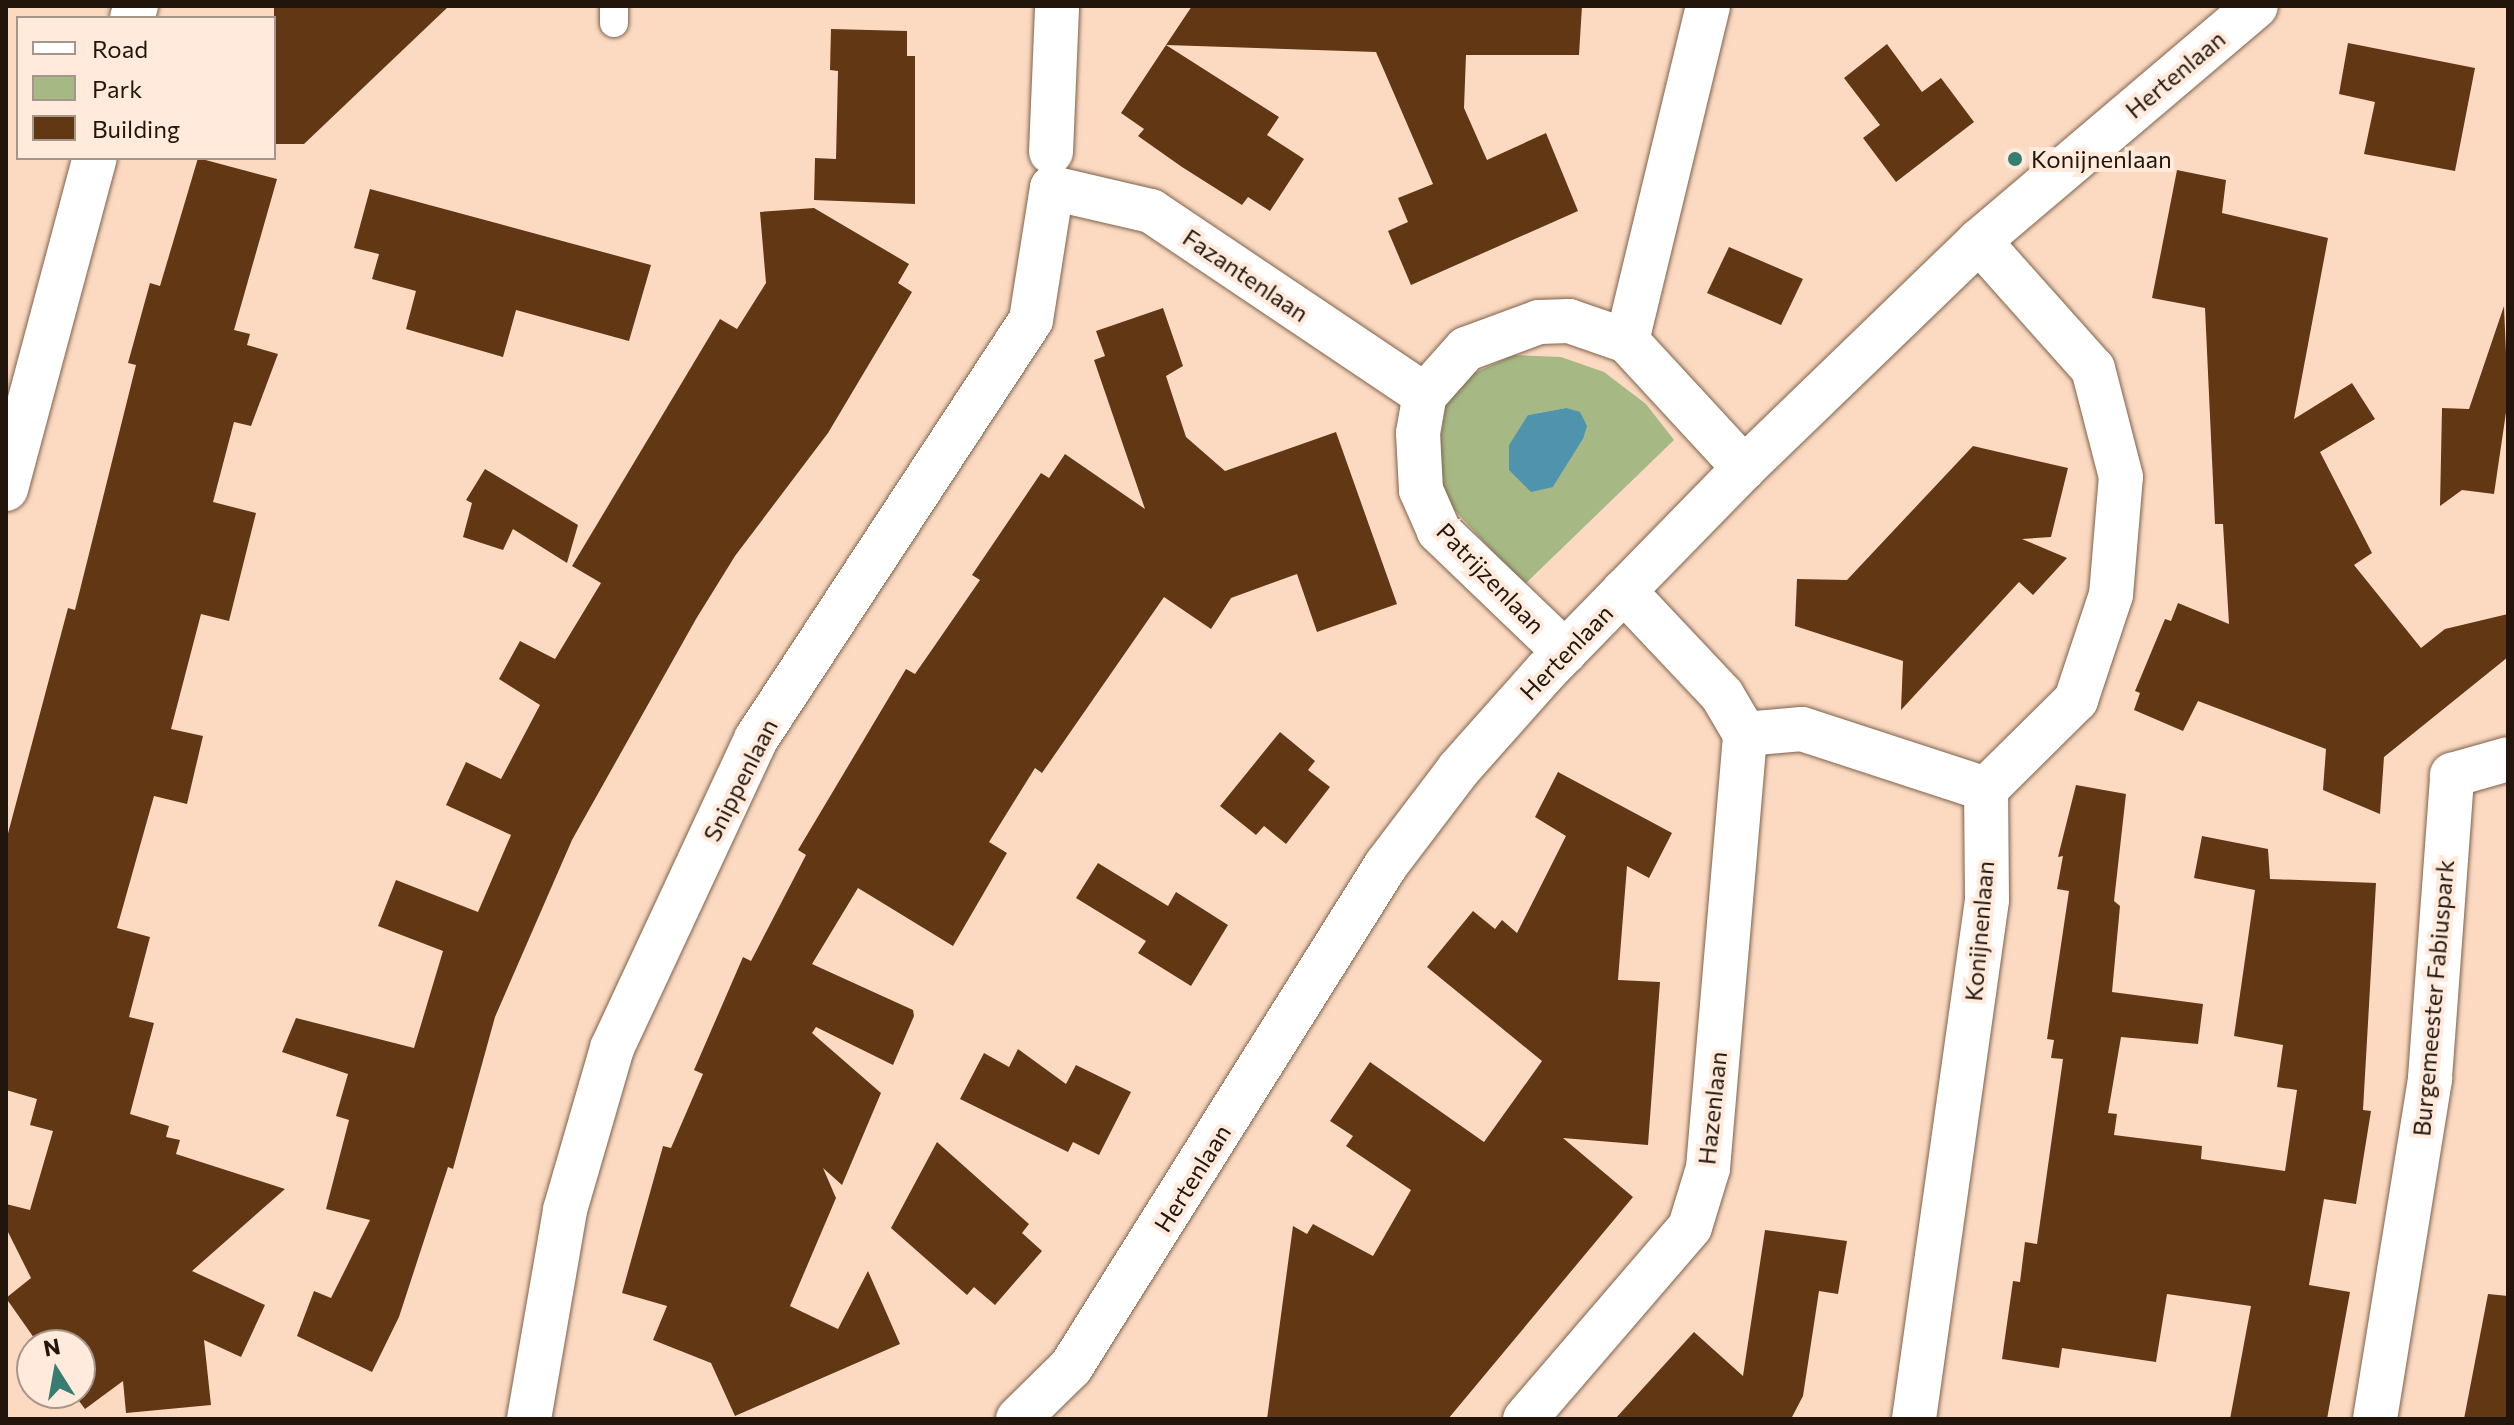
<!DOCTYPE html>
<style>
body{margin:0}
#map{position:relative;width:2514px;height:1425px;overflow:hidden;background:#fcdac2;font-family:Commissioner,sans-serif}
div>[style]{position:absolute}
.green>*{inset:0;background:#a6b984}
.water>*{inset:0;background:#5093ac}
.building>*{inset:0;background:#623713}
.roads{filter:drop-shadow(0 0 2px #7f624c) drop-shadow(0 0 2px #7f624c)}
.service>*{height:28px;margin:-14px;padding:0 14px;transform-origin:14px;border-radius:14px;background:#fff}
.minor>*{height:44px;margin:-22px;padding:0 22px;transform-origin:22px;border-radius:22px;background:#fff}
.tertiary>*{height:44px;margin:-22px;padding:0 22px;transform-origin:22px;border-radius:22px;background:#fff}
.dots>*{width:22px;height:22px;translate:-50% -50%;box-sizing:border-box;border:4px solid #ffeadc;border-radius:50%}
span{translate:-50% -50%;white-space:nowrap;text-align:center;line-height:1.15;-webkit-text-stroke:8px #ffeadc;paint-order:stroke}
.street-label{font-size:24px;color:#21150c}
.poi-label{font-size:24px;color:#21150c}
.left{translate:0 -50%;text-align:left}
.frame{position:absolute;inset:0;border:8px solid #21150c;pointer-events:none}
.legend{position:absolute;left:16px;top:16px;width:260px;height:144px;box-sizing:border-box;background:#ffeadc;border:2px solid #a69589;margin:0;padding:10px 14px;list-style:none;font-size:24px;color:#21150c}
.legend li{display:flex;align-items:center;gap:16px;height:40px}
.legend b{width:40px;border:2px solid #a69589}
.north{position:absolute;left:16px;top:1329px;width:80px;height:80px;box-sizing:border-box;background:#ffeadc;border:2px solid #a69589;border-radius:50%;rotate:349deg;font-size:22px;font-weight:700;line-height:32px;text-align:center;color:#21150c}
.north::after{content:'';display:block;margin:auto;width:28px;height:36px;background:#397d72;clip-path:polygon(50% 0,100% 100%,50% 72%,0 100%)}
</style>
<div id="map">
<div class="green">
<div style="clip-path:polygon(evenodd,1514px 355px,1561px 357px,1604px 372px,1646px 404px,1674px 440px,1524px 585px,1448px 503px,1436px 468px,1446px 403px,1461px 379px,1514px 355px,1566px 408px,1583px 439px,1553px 487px,1528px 415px,1566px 408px)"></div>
</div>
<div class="water">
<div style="clip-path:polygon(1566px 408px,1580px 412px,1587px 426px,1583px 439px,1553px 487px,1531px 492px,1509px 470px,1509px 445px,1528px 415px)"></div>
</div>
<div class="building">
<div style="clip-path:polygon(274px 6px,449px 6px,304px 144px,274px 144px)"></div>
<div style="clip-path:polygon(1192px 6px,1582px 6px,1579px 55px,1466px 55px,1464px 108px,1487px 160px,1546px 133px,1578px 211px,1411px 285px,1388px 231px,1408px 222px,1398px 198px,1433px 184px,1376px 52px,1166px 45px)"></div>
<div style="clip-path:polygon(831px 29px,907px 31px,907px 56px,915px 56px,915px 204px,814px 200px,815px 158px,836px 159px,838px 71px,830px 70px)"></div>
<div style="clip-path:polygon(2348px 43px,2475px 68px,2455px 171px,2364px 154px,2375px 102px,2339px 94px)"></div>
<div style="clip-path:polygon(1887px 44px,1922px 92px,1941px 78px,1974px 122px,1896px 182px,1863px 138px,1880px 125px,1844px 78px)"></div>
<div style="clip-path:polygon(1166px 45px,1279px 117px,1267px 135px,1304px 159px,1270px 211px,1248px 197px,1242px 205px,1182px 167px,1138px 136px,1144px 129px,1121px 113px)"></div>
<div style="clip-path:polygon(198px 158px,277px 179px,234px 330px,250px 334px,247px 345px,278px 354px,251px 426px,234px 422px,213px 502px,256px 513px,229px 621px,201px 614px,171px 729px,203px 736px,187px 804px,154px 796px,117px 928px,150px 937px,129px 1017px,154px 1023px,130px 1114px,169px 1126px,166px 1137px,180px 1140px,176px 1154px,285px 1189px,192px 1271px,265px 1305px,241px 1357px,204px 1340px,211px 1405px,126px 1413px,123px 1381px,85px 1409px,73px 1393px,80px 1393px,80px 1345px,39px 1345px,6px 1298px,31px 1278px,6px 1228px,6px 1204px,30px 1210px,53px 1131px,30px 1125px,37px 1099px,6px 1090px,6px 841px,68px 608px,75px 610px,136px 365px,128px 363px,150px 283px,160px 286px)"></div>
<div style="clip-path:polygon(2177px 170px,2226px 180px,2222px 213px,2328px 238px,2294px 419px,2352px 383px,2375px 419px,2320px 452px,2372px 553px,2354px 565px,2421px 648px,2445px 629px,2508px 614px,2508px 657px,2384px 757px,2380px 814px,2323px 790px,2326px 749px,2198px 701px,2183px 731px,2134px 710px,2140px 693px,2135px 691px,2165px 619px,2171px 621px,2178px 603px,2229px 624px,2223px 524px,2215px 524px,2205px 308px,2152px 298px)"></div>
<div style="clip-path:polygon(370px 189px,651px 265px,629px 341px,516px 310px,503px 357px,406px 329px,416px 291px,372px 279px,379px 254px,354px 248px)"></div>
<div style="clip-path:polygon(814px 208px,909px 264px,898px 283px,912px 292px,828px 433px,735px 556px,696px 619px,572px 840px,495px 1017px,453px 1169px,448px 1167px,399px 1317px,372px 1372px,297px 1336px,314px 1291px,331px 1298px,370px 1220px,326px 1209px,349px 1120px,336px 1116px,348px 1074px,282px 1052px,296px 1018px,414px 1048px,443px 951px,378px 926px,396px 880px,478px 912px,511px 835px,446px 805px,466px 762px,501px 779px,540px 705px,499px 679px,520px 641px,555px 659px,601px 583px,572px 566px,720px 319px,737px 329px,766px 283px,760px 212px)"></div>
<div style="clip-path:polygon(1729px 247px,1803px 279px,1781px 325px,1707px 293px)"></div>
<div style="clip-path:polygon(2504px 306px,2508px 399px,2494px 494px,2462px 490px,2440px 506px,2442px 408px,2469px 409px)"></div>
<div style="clip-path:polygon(1163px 308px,1183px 366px,1166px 376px,1186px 437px,1225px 471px,1336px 432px,1397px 604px,1317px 632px,1297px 574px,1231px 598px,1211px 629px,1164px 597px,1042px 773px,1035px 768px,989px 842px,1007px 853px,953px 946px,858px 888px,812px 964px,913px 1010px,914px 1016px,893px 1065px,816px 1027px,812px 1033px,881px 1093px,842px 1185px,823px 1168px,836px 1198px,790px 1306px,838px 1329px,868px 1271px,900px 1344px,735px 1416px,711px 1363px,653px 1340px,667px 1306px,622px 1293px,663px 1146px,671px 1148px,703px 1074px,694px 1070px,743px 957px,751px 961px,806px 855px,798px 850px,906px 669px,915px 674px,931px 651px,980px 580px,972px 575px,1041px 473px,1049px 478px,1065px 454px,1145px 509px,1094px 360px,1105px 356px,1096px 331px)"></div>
<div style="clip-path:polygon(1973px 446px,2068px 468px,2051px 537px,2022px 539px,2067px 558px,2033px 595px,2019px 582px,1901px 710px,1903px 661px,1795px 626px,1797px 579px,1847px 580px)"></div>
<div style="clip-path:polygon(485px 469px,578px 525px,567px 563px,513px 529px,503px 550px,463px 537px,472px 503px,466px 500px)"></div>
<div style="clip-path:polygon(1280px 732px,1315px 761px,1308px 770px,1330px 787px,1286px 844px,1264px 826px,1256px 835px,1220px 806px)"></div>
<div style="clip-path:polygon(1558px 772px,1672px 833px,1649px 878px,1627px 866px,1618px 980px,1660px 982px,1648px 1145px,1563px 1138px,1633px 1197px,1448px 1419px,1267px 1419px,1293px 1226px,1307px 1234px,1313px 1224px,1373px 1256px,1411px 1190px,1346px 1146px,1353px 1136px,1330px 1121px,1370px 1062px,1484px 1142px,1542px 1061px,1427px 967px,1473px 911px,1495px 929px,1502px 920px,1517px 933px,1566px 836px,1535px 817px)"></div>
<div style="clip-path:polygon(2076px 785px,2126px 794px,2114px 901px,2120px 906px,2112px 992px,2203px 1004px,2198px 1044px,2121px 1037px,2108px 1113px,2117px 1114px,2114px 1135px,2202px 1146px,2201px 1159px,2285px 1171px,2297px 1090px,2277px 1087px,2283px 1045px,2234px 1036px,2255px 890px,2194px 878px,2202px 836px,2268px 849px,2270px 879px,2376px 883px,2363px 1110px,2371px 1111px,2356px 1204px,2324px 1199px,2309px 1285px,2350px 1292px,2327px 1419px,2230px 1419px,2251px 1306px,2167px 1294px,2156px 1362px,2062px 1348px,2059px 1368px,2002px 1359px,2013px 1281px,2020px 1282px,2025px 1242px,2037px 1244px,2063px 1059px,2051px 1058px,2054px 1040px,2047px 1039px,2069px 891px,2057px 889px,2063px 856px,2058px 857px)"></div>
<div style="clip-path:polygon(1098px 863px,1168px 906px,1176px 892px,1228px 925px,1191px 986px,1138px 953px,1146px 941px,1076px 898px)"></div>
<div style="clip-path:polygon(1018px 1049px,1066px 1084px,1076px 1065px,1131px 1092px,1099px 1155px,1073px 1142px,1068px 1152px,960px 1099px,984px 1053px,1009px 1067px)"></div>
<div style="clip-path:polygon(937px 1142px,1029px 1224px,1022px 1233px,1042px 1251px,995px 1305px,974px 1287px,967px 1295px,891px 1228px)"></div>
<div style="clip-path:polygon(1765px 1230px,1847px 1241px,1838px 1294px,1819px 1291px,1803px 1396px,1791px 1419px,1615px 1419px,1694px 1332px,1743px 1376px)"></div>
<div style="clip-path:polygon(2488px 1294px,2508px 1296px,2508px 1419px,2464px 1419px)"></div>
</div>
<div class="roads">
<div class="service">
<div style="left:614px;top:23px;width:17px;rotate:-90deg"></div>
</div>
<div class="minor">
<div style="left:132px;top:18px;width:13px;rotate:-72deg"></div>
<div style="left:1051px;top:152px;width:146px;rotate:-87.6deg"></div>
<div style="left:1627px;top:341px;width:345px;rotate:-76.4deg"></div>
<div style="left:6px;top:489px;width:343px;rotate:-75deg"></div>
<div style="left:1565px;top:652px;width:175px;rotate:-136.2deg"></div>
<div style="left:1439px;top:531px;width:45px;rotate:-113.7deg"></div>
<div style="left:1421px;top:490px;width:57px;rotate:-93deg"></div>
<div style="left:1418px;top:433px;width:39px;rotate:-80deg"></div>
<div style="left:1425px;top:395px;width:62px;rotate:-48.3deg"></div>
<div style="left:1466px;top:349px;width:78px;rotate:-20.3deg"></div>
<div style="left:1539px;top:322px;width:30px;rotate:-2deg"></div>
<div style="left:1569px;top:321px;width:61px;rotate:19deg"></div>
<div style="left:1627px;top:341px;width:173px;rotate:47.3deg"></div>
<div style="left:1745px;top:734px;width:57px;rotate:-5deg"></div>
<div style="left:1802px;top:729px;width:194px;rotate:18.1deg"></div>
<div style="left:529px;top:1419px;width:212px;rotate:-80.2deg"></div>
<div style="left:565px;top:1210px;width:169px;rotate:-73.8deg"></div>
<div style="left:612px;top:1048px;width:341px;rotate:-65deg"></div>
<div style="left:756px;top:739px;width:501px;rotate:-56.72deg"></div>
<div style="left:1031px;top:320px;width:134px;rotate:-81deg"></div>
<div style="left:1052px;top:188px;width:102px;rotate:13.1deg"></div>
<div style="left:1151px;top:211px;width:330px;rotate:33.9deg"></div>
<div style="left:1525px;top:1419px;width:253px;rotate:-49.3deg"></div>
<div style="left:1690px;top:1227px;width:62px;rotate:-73deg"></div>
<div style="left:1708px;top:1168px;width:436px;rotate:-85.1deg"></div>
<div style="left:1745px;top:734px;width:45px;rotate:-120.5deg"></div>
<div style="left:1722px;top:695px;width:143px;rotate:-133.3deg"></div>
<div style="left:1914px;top:1419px;width:524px;rotate:-81.99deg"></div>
<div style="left:1987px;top:900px;width:111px;rotate:-90.5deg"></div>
<div style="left:1986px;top:789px;width:127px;rotate:-44.7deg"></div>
<div style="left:2076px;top:700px;width:111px;rotate:-71.6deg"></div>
<div style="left:2111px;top:595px;width:118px;rotate:-85.2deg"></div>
<div style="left:2121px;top:477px;width:112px;rotate:-104.5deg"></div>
<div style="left:2093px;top:369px;width:171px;rotate:-131.7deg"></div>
<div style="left:2375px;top:1419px;width:345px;rotate:-80.8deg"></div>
<div style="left:2430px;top:1078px;width:304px;rotate:-85.8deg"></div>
<div style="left:2452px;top:775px;width:58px;rotate:-15.9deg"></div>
</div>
<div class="tertiary">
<div style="left:1018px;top:1419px;width:74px;rotate:-44.5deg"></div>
<div style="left:1071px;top:1367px;width:593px;rotate:-57.89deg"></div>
<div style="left:1386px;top:865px;width:119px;rotate:-52.8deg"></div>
<div style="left:1458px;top:770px;width:132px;rotate:-48.4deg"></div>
<div style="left:1546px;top:671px;width:284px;rotate:-45.7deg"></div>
<div style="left:1744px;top:468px;width:327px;rotate:-44deg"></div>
<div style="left:1979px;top:241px;width:363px;rotate:-40.3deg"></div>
</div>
</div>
<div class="dots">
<div style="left:2015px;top:159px;background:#397d72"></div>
</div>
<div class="street-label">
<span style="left:2175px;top:74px;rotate:-40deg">Hertenlaan</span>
<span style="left:1246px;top:275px;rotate:34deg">Fazantenlaan</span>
<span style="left:1491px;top:578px;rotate:46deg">Patrijzenlaan</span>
<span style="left:1566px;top:652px;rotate:-46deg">Hertenlaan</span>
<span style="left:740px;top:780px;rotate:-63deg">Snippenlaan</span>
<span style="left:1979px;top:931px;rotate:-85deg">Konijnenlaan</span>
<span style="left:2433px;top:998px;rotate:-85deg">Burgemeester Fabiuspark</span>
<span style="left:1712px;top:1108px;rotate:-84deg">Hazenlaan</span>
<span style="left:1192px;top:1178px;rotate:-58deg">Hertenlaan</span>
</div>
<div class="poi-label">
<span class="left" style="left:2031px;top:159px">Konijnenlaan</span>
</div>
<div class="frame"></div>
<ul class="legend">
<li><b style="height:10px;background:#fff"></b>Road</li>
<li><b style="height:22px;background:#a6b984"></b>Park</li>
<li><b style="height:22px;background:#623713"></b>Building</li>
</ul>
<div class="north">N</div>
</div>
